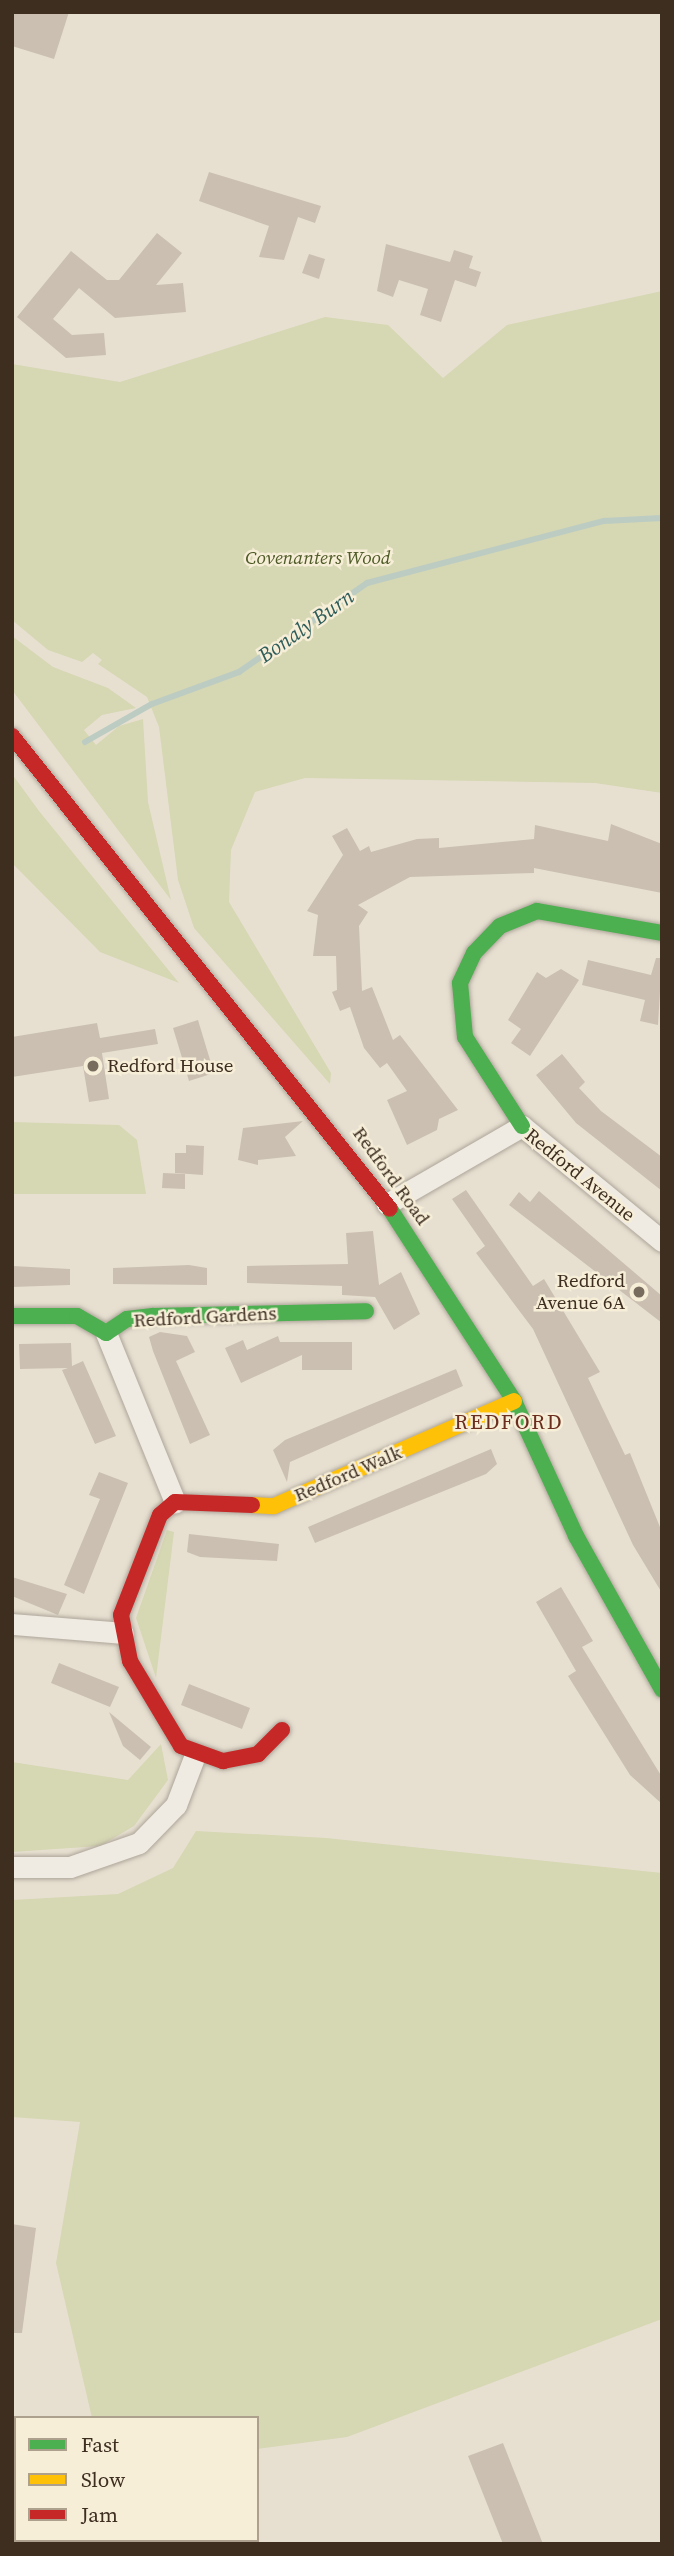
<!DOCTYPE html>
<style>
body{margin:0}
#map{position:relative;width:674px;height:2556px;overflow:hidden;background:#e7e0d1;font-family:"Source Serif 4",serif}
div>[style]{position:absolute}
.green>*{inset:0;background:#d6d7b3}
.stream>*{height:6px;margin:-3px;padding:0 3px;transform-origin:3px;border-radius:3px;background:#bcccc2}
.building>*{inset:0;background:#cbbfb2}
.roads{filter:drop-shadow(0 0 2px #ada599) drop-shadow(0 0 2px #ada599)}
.street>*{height:21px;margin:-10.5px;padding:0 10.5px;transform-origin:10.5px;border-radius:10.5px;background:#efebe3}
.fast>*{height:16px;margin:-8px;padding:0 8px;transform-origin:8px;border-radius:8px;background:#4caf50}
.slow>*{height:16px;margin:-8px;padding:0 8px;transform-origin:8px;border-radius:8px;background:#ffc107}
.jam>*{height:16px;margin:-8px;padding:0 8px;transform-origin:8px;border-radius:8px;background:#c62828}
.dots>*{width:19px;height:19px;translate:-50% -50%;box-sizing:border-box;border:4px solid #f7eed8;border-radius:50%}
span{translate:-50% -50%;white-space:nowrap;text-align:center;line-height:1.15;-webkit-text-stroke:5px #f7eed8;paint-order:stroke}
.park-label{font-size:19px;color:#4d5a26;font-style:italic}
.poi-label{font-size:19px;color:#3d2e20}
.left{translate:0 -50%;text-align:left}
.right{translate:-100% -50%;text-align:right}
.street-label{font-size:19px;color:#3d2e20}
.water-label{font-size:21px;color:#2f5d5a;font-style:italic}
.neighbourhood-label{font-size:21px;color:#6b2e1e;letter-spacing:2px}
.frame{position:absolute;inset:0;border:14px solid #3d2e20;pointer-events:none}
.legend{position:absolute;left:14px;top:2416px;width:245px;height:126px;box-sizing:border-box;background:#f7eed8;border:2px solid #ada18e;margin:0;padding:9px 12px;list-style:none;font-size:21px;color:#3d2e20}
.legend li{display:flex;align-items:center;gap:14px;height:35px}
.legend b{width:35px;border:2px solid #ada18e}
</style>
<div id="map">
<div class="green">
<div style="clip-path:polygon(662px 291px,662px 793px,595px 783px,305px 778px,255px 792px,231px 850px,229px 902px,331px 1073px,330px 1084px,194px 928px,178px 880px,159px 727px,147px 697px,98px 664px,102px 660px,93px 653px,82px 662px,48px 650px,12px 620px,12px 364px,120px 382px,325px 317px,388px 325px,443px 378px,507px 325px)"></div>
<div style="clip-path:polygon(12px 636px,53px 667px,108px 688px,136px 708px,102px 715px,84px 730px,96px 745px,119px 726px,143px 719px,148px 802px,171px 900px,12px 690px)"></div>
<div style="clip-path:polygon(12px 774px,39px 811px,179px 983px,100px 952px,12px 863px)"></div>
<div style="clip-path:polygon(12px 1122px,119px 1125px,137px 1140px,146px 1194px,12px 1194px)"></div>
<div style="clip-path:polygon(167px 1530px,174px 1532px,156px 1678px,136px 1618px)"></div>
<div style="clip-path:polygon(161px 1744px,168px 1780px,134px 1826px,100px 1846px,12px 1852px,12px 1762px,128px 1780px)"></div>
<div style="clip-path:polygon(196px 1831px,326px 1838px,662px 1873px,662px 2319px,347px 2437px,257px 2449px,257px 2418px,92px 2418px,56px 2263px,80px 2122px,12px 2117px,12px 1900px,118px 1894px,173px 1868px)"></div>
</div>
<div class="stream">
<div style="left:85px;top:742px;width:77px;rotate:-29.6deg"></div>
<div style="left:152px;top:704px;width:93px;rotate:-20.2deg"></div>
<div style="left:239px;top:672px;width:156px;rotate:-34.8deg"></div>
<div style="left:367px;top:583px;width:245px;rotate:-14.7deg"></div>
<div style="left:604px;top:521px;width:58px;rotate:-3deg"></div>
</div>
<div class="building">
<div style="clip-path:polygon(12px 12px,69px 12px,54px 59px,12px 46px)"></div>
<div style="clip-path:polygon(209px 172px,321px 206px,315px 223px,298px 217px,284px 260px,259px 257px,269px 226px,199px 201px)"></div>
<div style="clip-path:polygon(157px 233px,182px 253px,156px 285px,183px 283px,186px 312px,115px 318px,79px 288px,53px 319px,72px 335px,104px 333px,106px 355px,66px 358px,17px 317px,71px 251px,107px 280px,119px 280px)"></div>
<div style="clip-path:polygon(386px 244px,450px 262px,454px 250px,473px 256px,469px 268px,481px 272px,476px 287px,455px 280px,441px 322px,420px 315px,428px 289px,399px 280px,393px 297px,377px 291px)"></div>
<div style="clip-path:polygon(309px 254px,325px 259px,319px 279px,302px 273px)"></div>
<div style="clip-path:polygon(611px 824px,662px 844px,662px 893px,534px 868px,534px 873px,410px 877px,358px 905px,368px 912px,359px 926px,362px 991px,372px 987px,393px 1040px,400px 1035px,458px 1110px,439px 1119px,437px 1130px,407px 1145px,387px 1100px,407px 1091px,387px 1063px,380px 1068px,364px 1048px,350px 1007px,340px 1011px,332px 992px,337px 990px,336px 956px,313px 956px,318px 915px,307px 911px,343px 855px,332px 836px,347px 828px,360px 851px,369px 846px,371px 852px,417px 839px,439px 838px,439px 848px,534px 839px,535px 825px,608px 841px)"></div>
<div style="clip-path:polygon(656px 958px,662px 958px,658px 1025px,640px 1021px,645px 1000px,582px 985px,588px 960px,651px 975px)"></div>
<div style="clip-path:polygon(561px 969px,579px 980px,530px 1056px,511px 1043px,521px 1029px,508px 1020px,537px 972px,546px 978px)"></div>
<div style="clip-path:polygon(198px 1020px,214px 1073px,189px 1081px,173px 1028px)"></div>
<div style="clip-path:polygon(97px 1023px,100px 1038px,155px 1029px,158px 1044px,102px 1053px,109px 1099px,89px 1102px,83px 1066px,12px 1077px,12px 1037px)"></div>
<div style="clip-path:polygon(562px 1054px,585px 1082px,579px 1088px,601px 1111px,662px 1157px,662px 1191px,576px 1123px,536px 1075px)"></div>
<div style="clip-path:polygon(303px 1121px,285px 1137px,296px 1156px,258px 1160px,258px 1165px,238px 1160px,243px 1128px)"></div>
<div style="clip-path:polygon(186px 1145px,204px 1146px,203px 1175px,175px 1173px,175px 1153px,186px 1153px)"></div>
<div style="clip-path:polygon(163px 1173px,185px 1174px,185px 1189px,162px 1188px)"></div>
<div style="clip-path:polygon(466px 1190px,533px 1286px,544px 1279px,600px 1372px,588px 1378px,625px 1455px,630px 1453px,662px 1532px,662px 1593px,633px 1545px,533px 1329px,476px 1253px,485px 1246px,452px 1199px)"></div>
<div style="clip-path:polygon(539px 1191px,662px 1296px,662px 1323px,509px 1205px,519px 1192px,530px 1202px)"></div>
<div style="clip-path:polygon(373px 1231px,379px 1285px,401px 1272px,420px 1314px,394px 1330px,375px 1297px,342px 1295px,342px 1286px,247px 1283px,247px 1266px,348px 1264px,346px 1233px)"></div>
<div style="clip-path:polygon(189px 1265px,207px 1268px,207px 1285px,113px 1284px,113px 1268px)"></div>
<div style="clip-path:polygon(12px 1266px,70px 1269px,70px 1285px,12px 1287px)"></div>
<div style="clip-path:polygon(160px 1332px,187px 1336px,195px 1352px,176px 1361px,210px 1435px,190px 1444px,153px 1351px,149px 1337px)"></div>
<div style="clip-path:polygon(278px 1336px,280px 1342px,352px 1342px,352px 1370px,302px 1370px,302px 1355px,241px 1383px,225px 1348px,243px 1340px,247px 1350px)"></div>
<div style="clip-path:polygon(71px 1343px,72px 1366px,83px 1361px,116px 1436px,95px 1444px,62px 1370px,68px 1368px,20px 1369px,19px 1344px)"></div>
<div style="clip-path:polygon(456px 1369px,463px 1386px,290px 1462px,287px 1482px,273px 1450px,285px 1440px)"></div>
<div style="clip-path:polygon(491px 1449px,497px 1464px,486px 1474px,315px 1543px,308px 1527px)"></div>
<div style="clip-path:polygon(99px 1472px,128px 1483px,84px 1594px,64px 1585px,100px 1499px,89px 1495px)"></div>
<div style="clip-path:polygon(189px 1534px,279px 1544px,277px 1561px,200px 1557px,187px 1552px)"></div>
<div style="clip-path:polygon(12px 1577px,67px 1594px,58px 1615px,12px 1596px)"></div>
<div style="clip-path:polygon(561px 1587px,593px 1641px,582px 1647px,662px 1777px,662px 1804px,630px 1775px,568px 1676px,576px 1671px,536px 1602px)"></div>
<div style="clip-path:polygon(59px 1663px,119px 1687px,110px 1707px,51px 1683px)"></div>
<div style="clip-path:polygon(189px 1684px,250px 1708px,242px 1729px,181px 1705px)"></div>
<div style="clip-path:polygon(109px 1712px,151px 1747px,140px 1760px,123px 1746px)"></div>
<div style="clip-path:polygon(12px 2224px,36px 2228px,22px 2333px,12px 2333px)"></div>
<div style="clip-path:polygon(503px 2443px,543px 2544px,503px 2544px,468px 2456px)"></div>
</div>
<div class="roads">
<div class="street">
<div style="left:387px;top:1204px;width:156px;rotate:-30deg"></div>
<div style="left:522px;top:1126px;width:181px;rotate:39.4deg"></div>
<div style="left:106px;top:1333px;width:183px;rotate:67.8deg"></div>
<div style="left:12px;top:1624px;width:111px;rotate:4.6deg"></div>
<div style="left:12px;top:1867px;width:58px"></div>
<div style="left:70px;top:1867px;width:73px;rotate:-19.2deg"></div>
<div style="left:139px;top:1843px;width:53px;rotate:-45.8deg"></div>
<div style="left:176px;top:1805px;width:53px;rotate:-69.2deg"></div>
</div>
<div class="fast">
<div style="left:522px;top:1126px;width:106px;rotate:-122.6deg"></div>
<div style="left:465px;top:1037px;width:54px;rotate:-95.3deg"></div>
<div style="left:460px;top:983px;width:33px;rotate:-65deg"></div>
<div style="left:474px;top:953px;width:37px;rotate:-46deg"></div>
<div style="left:500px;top:926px;width:40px;rotate:-22deg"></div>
<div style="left:537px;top:911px;width:127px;rotate:10deg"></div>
<div style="left:390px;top:1209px;width:229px;rotate:57.1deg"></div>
<div style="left:514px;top:1401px;width:149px;rotate:65.3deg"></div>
<div style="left:576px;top:1536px;width:176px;rotate:60.7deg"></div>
<div style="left:12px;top:1316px;width:65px"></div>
<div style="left:77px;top:1316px;width:34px;rotate:30deg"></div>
<div style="left:106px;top:1333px;width:25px;rotate:-34deg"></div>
<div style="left:127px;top:1319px;width:26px;rotate:-7deg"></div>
<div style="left:153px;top:1316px;width:213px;rotate:-1.3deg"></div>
</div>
<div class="slow">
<div style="left:252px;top:1505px;width:22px;rotate:3deg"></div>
<div style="left:274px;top:1506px;width:262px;rotate:-23.6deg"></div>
</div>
<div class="jam">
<div style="left:12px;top:736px;width:605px;rotate:51.37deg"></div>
<div style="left:252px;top:1505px;width:77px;rotate:-177.8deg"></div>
<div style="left:175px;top:1502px;width:20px;rotate:139deg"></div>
<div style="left:160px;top:1515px;width:107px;rotate:111.3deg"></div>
<div style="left:121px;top:1615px;width:47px;rotate:78.9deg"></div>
<div style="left:130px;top:1661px;width:99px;rotate:59deg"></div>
<div style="left:181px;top:1746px;width:45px;rotate:19.7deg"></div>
<div style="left:223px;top:1761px;width:36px;rotate:-11deg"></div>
<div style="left:258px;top:1754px;width:34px;rotate:-45deg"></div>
</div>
</div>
<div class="dots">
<div style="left:93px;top:1066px;background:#786c5e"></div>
<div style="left:639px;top:1292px;background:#786c5e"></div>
</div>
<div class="park-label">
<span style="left:318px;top:558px">Covenanters Wood</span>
</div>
<div class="poi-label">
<span class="left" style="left:107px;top:1066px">Redford House</span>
<span class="right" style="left:625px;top:1292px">Redford<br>Avenue 6A</span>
</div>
<div class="street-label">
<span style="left:580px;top:1175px;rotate:39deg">Redford Avenue</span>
<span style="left:391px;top:1176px;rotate:54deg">Redford Road</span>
<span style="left:205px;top:1317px;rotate:-3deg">Redford Gardens</span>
<span style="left:348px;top:1474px;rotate:-23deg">Redford Walk</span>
</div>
<div class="water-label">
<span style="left:306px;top:626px;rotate:-35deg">Bonaly Burn</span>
</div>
<div class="neighbourhood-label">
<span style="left:509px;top:1422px">REDFORD</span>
</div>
<div class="frame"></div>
<ul class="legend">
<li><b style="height:9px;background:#4caf50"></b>Fast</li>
<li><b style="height:9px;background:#ffc107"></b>Slow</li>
<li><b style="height:9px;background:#c62828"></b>Jam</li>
</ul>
</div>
